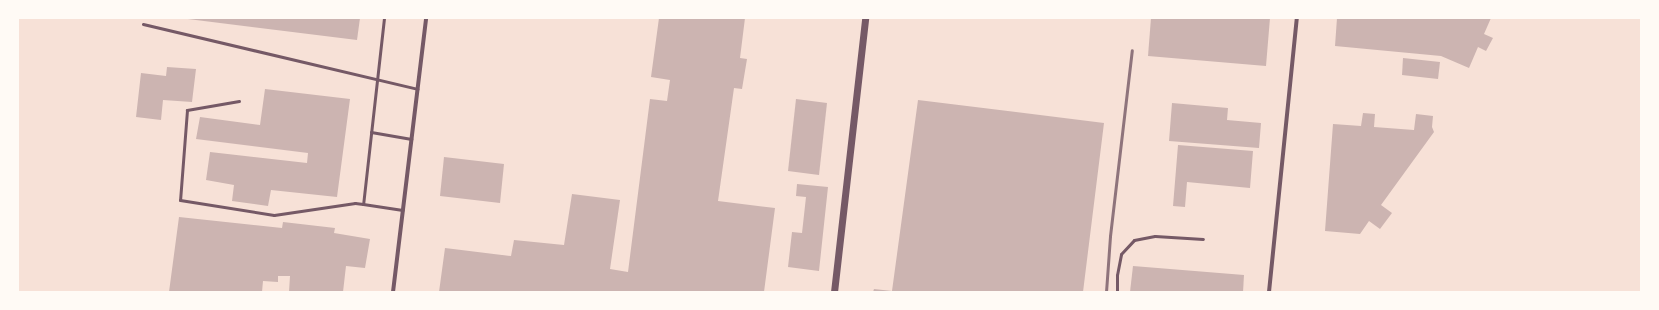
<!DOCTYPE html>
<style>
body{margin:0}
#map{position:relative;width:1659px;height:310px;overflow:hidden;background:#f7e1d7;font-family:Poppins,sans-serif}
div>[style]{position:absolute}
.building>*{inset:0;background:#ccb4b1}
.service>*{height:3px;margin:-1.5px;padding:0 1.5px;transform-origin:1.5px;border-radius:1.5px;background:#755966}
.minor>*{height:4px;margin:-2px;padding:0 2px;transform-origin:2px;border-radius:2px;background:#755966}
.tertiary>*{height:7px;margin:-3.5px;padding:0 3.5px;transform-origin:3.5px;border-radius:3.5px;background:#755966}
.rail>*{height:3px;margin:-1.5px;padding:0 1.5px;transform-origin:1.5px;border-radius:1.5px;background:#8f747c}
span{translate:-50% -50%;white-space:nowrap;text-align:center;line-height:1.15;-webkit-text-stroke:3px #fffaf5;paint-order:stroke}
.frame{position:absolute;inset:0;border:19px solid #fffaf5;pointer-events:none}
</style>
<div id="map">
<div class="building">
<div style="clip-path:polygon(180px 18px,360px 18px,357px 40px)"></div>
<div style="clip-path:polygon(659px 18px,745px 18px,740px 58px,747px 59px,742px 89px,734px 88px,718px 201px,775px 208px,764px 292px,439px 292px,445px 248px,511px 256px,514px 240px,564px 245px,572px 194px,620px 200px,610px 269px,628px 272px,650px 99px,667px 101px,670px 80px,651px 77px)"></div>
<div style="clip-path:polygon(1151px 18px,1270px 18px,1266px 66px,1148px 56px)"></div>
<div style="clip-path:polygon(1337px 18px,1491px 18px,1484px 34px,1493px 38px,1486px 51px,1478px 47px,1469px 68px,1441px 56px,1335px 46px)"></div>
<div style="clip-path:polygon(1403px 58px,1440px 62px,1438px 79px,1402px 75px)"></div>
<div style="clip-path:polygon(167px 67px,196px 69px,192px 102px,163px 100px,161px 120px,136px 117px,141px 73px,166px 76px)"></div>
<div style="clip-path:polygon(265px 89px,350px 99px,337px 197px,271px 190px,268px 206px,232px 201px,234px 185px,206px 180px,210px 152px,307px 163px,308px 153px,196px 139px,200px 117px,260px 125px)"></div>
<div style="clip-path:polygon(796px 99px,827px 103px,819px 175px,788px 171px)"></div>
<div style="clip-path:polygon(918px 100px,1104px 123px,1083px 292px,873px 292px,874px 289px,892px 291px)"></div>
<div style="clip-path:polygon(1172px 103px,1228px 108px,1227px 120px,1261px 123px,1259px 148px,1169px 141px)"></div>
<div style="clip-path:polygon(1363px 113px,1375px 114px,1374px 127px,1414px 130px,1416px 114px,1433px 116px,1432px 127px,1434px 132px,1381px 205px,1392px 213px,1380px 229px,1369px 221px,1360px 234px,1325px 231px,1333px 124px,1361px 126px)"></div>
<div style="clip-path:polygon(1178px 145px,1253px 151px,1250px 188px,1187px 182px,1185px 207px,1173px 206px)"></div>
<div style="clip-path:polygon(444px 157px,504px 164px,500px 203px,440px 196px)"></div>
<div style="clip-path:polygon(797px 184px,828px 187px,819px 271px,788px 267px,792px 232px,802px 233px,806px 197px,796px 196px)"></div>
<div style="clip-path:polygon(179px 217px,282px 228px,283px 222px,335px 228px,334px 233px,370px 239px,365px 268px,346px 266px,343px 292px,289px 292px,290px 276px,278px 276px,278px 282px,263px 281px,262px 292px,169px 292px)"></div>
<div style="clip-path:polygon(1133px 266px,1244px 275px,1243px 292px,1130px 292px)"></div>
</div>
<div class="service">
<div style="left:384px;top:18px;width:187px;rotate:96.4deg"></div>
<div style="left:363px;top:204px;width:40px;rotate:8.5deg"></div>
<div style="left:143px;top:24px;width:282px;rotate:13.3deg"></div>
<div style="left:239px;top:101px;width:53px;rotate:170.2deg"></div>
<div style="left:187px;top:110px;width:90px;rotate:94.4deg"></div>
<div style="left:180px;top:200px;width:95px;rotate:9.1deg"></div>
<div style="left:274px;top:215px;width:82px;rotate:-8.4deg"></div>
<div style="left:355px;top:203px;width:8px;rotate:7deg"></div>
<div style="left:371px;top:132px;width:41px;rotate:9.9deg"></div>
<div style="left:1117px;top:292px;width:17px;rotate:-90deg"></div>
<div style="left:1117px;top:275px;width:21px;rotate:-79deg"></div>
<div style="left:1121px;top:254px;width:19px;rotate:-47deg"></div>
<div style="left:1134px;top:240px;width:21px;rotate:-11deg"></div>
<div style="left:1155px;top:236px;width:48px;rotate:3.6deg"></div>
</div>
<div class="minor">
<div style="left:393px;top:292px;width:276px;rotate:-83.1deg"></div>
<div style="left:1269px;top:292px;width:275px;rotate:-84.2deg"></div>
</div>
<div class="tertiary">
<div style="left:834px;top:292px;width:276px;rotate:-83.5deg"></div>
</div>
<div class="rail">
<div style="left:1106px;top:292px;width:56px;rotate:-85.9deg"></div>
<div style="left:1110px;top:236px;width:187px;rotate:-83.3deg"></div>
</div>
<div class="frame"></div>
</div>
